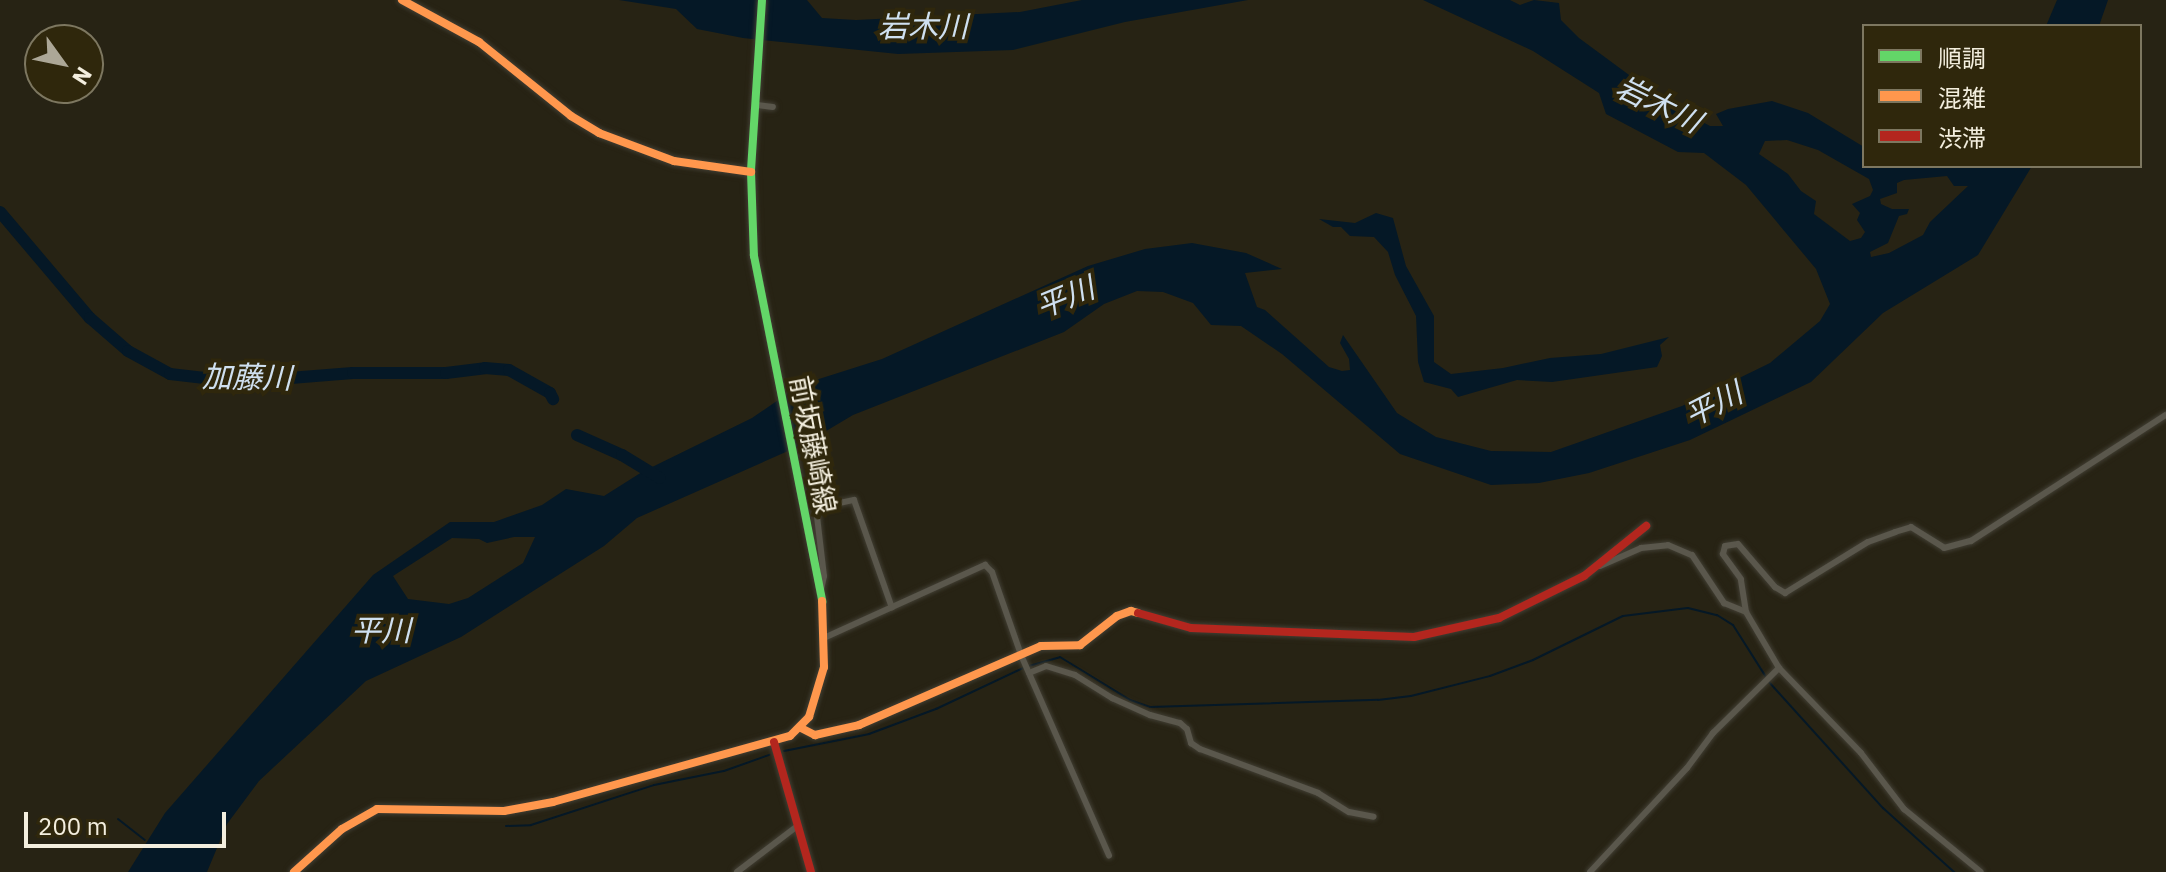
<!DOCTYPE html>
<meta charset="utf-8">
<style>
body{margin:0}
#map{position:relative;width:2166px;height:872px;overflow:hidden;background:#272314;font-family:"IBM Plex Sans","Noto Sans JP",sans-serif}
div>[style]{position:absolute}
.water>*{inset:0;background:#051826}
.stream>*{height:2px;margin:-1px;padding:0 1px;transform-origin:1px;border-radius:1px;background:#051826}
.river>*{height:12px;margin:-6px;padding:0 6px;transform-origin:6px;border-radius:6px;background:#051826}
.roads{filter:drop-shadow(0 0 2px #413e33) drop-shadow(0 0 2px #413e33)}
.street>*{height:6px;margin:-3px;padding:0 3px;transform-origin:3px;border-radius:3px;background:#5a574c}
.fast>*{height:8px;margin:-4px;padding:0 4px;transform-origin:4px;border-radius:4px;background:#63d668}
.slow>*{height:8px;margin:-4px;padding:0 4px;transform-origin:4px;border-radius:4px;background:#ff974d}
.jam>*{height:8px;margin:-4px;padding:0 4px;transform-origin:4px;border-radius:4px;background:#b3261e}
span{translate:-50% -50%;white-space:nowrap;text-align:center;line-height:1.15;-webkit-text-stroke:8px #2f270c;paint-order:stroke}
.street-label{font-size:28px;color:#f3eede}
.water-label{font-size:30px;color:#cfe0f0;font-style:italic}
.legend{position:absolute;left:1862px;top:24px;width:280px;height:144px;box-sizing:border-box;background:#2f270c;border:2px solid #7d7760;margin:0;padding:10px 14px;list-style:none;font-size:24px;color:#f3eede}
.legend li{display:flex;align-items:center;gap:16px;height:40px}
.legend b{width:40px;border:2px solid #7d7760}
.north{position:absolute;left:24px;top:24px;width:80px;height:80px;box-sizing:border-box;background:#2f270c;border:2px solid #7d7760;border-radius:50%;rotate:123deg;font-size:22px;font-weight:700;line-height:32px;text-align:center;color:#f3eede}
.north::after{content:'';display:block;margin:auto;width:28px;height:36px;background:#aca797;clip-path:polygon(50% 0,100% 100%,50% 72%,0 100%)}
.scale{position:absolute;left:24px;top:812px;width:202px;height:36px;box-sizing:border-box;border:4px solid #f3eede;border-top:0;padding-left:10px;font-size:24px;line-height:28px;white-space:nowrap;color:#f3eede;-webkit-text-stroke:6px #2f270c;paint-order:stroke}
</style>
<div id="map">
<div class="water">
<div style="clip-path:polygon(619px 0,807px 0,822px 18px,856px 20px,1020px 12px,1082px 0,1248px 0,1125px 22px,1013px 50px,898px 54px,743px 38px,697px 29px,676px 9px)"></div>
<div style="clip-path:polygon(evenodd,1423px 0,1510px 0,1520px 5px,1534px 0,1559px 3px,1561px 20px,1579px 38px,1667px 103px,1710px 126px,1723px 126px,1716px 114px,1728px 109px,1772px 101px,1808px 113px,1864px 147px,1864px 166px,2032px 166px,1978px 255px,1883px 313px,1811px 382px,1690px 440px,1589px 473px,1539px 483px,1491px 485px,1400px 454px,1282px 354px,1241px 326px,1211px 325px,1193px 303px,1163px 292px,1137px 291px,1104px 304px,1064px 332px,853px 415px,806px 443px,637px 518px,604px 546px,461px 637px,366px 681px,259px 781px,227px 824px,207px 872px,128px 872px,165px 813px,373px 575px,450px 522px,494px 522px,542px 505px,566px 489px,604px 496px,642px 472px,752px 418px,800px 385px,882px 359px,1088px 266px,1145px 249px,1192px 243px,1246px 253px,1282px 269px,1245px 273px,1257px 307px,1265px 310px,1329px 367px,1342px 371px,1350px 370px,1349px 359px,1340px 343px,1343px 335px,1397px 413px,1436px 437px,1491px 451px,1551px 452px,1682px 406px,1770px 363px,1820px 321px,1830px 304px,1816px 269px,1746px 185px,1704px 153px,1678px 152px,1606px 114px,1599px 93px,1533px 51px,1423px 0,1787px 140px,1818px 150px,1869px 179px,1873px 190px,1870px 196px,1852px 204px,1860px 213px,1857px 220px,1865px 232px,1861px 238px,1850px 241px,1814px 214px,1816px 201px,1801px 191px,1788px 174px,1759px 154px,1765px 141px,1787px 140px,1423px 0,1947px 176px,1954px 186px,1968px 186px,1930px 222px,1923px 235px,1889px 253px,1871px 257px,1870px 252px,1888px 243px,1899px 216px,1907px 214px,1909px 209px,1892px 209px,1881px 204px,1880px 199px,1897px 193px,1897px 183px,1904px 180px,1947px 176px,1423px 0,514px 537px,535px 537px,523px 563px,468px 598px,449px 604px,408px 599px,393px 576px,452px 538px,479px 539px,487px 543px,514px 537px)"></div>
<div style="clip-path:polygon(2057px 0,2108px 0,2099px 26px,2046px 26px)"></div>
<div style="clip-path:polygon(1376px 213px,1393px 218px,1406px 266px,1434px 316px,1434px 362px,1451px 374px,1503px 368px,1550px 358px,1601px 354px,1669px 337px,1660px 345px,1662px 356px,1657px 367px,1552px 382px,1517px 380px,1458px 397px,1451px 389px,1424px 382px,1418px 362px,1416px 316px,1395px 275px,1388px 252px,1374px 237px,1350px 236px,1341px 227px,1333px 227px,1319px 219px,1355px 223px)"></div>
</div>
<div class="stream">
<div style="left:1029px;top:666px;width:32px;rotate:-16deg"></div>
<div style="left:1060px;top:657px;width:82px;rotate:31.6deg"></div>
<div style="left:1130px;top:700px;width:21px;rotate:19deg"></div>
<div style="left:1150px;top:707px;width:228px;rotate:-1.8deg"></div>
<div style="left:1378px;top:700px;width:33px;rotate:-7deg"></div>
<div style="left:1411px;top:696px;width:81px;rotate:-14.2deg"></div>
<div style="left:1490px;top:676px;width:46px;rotate:-20.4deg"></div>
<div style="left:1533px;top:660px;width:100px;rotate:-26.1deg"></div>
<div style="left:1623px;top:616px;width:65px;rotate:-7deg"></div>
<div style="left:1688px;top:608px;width:30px;rotate:14deg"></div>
<div style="left:1717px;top:615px;width:19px;rotate:32deg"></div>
<div style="left:1733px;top:625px;width:62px;rotate:57.6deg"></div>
<div style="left:1769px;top:682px;width:170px;rotate:47.9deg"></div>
<div style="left:1883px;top:808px;width:96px;rotate:42deg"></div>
<div style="left:784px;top:751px;width:87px;rotate:-11.3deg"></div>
<div style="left:869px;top:734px;width:72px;rotate:-20.5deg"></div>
<div style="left:936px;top:709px;width:96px;rotate:-25.2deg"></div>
<div style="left:118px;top:819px;width:34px;rotate:38deg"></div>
<div style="left:506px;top:826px;width:25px;rotate:-2deg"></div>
<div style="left:531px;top:825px;width:129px;rotate:-18deg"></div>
<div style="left:654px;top:785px;width:71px;rotate:-11.3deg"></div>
<div style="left:724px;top:771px;width:48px;rotate:-19.6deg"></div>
</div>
<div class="river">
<div style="left:0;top:212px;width:139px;rotate:49.7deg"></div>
<div style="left:90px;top:318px;width:50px;rotate:41deg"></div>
<div style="left:128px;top:351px;width:48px;rotate:28.7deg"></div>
<div style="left:170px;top:374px;width:70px;rotate:6.5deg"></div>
<div style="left:240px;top:382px;width:113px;rotate:-4.6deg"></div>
<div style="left:353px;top:373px;width:93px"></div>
<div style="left:446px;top:373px;width:39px;rotate:-7deg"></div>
<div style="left:485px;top:368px;width:24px;rotate:5deg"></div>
<div style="left:509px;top:370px;width:47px;rotate:29.3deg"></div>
<div style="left:550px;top:393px;width:7px;rotate:63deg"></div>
<div style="left:577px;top:435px;width:49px;rotate:24deg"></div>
<div style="left:622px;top:455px;width:44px;rotate:31.2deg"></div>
</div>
<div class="roads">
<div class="street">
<div style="left:757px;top:105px;width:16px;rotate:7deg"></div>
<div style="left:1600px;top:566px;width:45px;rotate:-23.7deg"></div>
<div style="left:1641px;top:548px;width:27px;rotate:-6deg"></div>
<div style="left:1668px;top:545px;width:26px;rotate:23deg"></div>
<div style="left:1692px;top:555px;width:58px;rotate:56.3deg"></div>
<div style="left:1724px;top:603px;width:24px;rotate:22deg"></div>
<div style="left:1746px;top:612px;width:65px;rotate:59.5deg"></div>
<div style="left:1779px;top:668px;width:118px;rotate:46deg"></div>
<div style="left:1861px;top:753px;width:71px;rotate:52.5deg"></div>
<div style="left:1904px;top:809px;width:99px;rotate:39.3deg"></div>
<div style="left:821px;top:590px;width:14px;rotate:-78deg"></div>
<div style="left:824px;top:576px;width:68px;rotate:-96.7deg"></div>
<div style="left:816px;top:508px;width:39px;rotate:-12deg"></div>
<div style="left:854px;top:500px;width:114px;rotate:70.6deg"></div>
<div style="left:1746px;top:612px;width:33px;rotate:-99deg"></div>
<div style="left:1741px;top:579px;width:31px;rotate:-126deg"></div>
<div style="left:1723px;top:554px;width:8px;rotate:-76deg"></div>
<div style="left:1725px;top:546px;width:13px;rotate:-9deg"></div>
<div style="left:1738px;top:544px;width:57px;rotate:49.3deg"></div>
<div style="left:1775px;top:587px;width:12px;rotate:31deg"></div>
<div style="left:1785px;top:593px;width:97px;rotate:-31.6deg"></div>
<div style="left:1868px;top:542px;width:29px;rotate:-20deg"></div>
<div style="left:1895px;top:532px;width:17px;rotate:-17deg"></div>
<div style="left:1911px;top:527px;width:39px;rotate:32deg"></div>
<div style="left:1944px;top:548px;width:28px;rotate:-15deg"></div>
<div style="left:1971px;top:541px;width:232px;rotate:-32.9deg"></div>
<div style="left:826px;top:637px;width:175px;rotate:-24.4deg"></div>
<div style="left:985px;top:565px;width:10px;rotate:45deg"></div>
<div style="left:992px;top:572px;width:88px;rotate:70.7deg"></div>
<div style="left:1021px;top:655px;width:219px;rotate:66.3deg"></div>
<div style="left:1029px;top:673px;width:18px;rotate:-22deg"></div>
<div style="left:1046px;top:666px;width:30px;rotate:17deg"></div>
<div style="left:1075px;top:675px;width:44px;rotate:31.9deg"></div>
<div style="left:1112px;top:698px;width:42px;rotate:24.1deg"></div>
<div style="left:1150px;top:715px;width:31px;rotate:15deg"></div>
<div style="left:1180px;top:723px;width:9px;rotate:41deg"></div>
<div style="left:1187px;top:729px;width:15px;rotate:74deg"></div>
<div style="left:1191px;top:743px;width:11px;rotate:34deg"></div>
<div style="left:1200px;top:749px;width:126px;rotate:20.4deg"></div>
<div style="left:1318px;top:793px;width:36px;rotate:32deg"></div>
<div style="left:1349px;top:812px;width:25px;rotate:11deg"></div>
<div style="left:737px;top:872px;width:74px;rotate:-37.3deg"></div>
<div style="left:1590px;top:872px;width:142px;rotate:-47deg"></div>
<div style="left:1687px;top:768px;width:44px;rotate:-53.4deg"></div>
<div style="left:1713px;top:733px;width:93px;rotate:-44.6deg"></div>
</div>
<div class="fast">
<div style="left:762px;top:0;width:172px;rotate:93.7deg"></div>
<div style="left:751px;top:172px;width:84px;rotate:88deg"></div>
<div style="left:754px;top:256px;width:352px;rotate:78.8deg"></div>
</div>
<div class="slow">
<div style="left:402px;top:0;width:88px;rotate:28.6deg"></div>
<div style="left:479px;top:42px;width:118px;rotate:38.8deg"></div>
<div style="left:571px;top:116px;width:33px;rotate:31deg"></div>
<div style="left:599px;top:133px;width:80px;rotate:20.5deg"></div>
<div style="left:674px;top:161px;width:78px;rotate:8.1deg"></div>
<div style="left:801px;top:728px;width:16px;rotate:27deg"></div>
<div style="left:815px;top:735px;width:45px;rotate:-12.8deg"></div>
<div style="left:859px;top:725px;width:198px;rotate:-23.5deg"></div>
<div style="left:1041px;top:646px;width:39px;rotate:-1deg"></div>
<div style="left:1080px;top:645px;width:47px;rotate:-38.1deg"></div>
<div style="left:1117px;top:616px;width:15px;rotate:-20deg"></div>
<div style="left:1131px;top:611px;width:7px;rotate:16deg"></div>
<div style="left:294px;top:872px;width:64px;rotate:-41.9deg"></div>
<div style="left:342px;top:829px;width:40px;rotate:-29.7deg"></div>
<div style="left:377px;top:809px;width:127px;rotate:0.9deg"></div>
<div style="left:504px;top:811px;width:50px;rotate:-10.4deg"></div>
<div style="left:553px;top:802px;width:246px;rotate:-15.6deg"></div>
<div style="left:790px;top:736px;width:27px;rotate:-45deg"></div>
<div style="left:809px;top:717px;width:52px;rotate:-73.3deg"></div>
<div style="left:824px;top:667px;width:66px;rotate:-91.7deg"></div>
</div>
<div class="jam">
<div style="left:1138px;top:613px;width:55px;rotate:15.8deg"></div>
<div style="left:1191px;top:628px;width:223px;rotate:2.3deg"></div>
<div style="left:1414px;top:637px;width:87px;rotate:-12.6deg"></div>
<div style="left:1499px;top:618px;width:95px;rotate:-26.3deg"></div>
<div style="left:1584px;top:576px;width:80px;rotate:-38.9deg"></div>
<div style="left:774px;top:742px;width:135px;rotate:74.1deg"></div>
</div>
</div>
<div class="street-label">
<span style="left:813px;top:445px;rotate:79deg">前坂藤崎線</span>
</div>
<div class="water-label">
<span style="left:923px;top:26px">岩木川</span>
<span style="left:1659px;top:104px;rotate:26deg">岩木川</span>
<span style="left:1065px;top:297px;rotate:-22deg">平川</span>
<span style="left:247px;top:377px;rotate:1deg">加藤川</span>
<span style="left:1713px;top:404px;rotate:-27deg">平川</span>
<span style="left:381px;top:630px">平川</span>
</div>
<ul class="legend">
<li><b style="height:10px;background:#63d668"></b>順調</li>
<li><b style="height:10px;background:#ff974d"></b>混雑</li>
<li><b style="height:10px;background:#b3261e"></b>渋滞</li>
</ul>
<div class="north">N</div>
<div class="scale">200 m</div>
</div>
